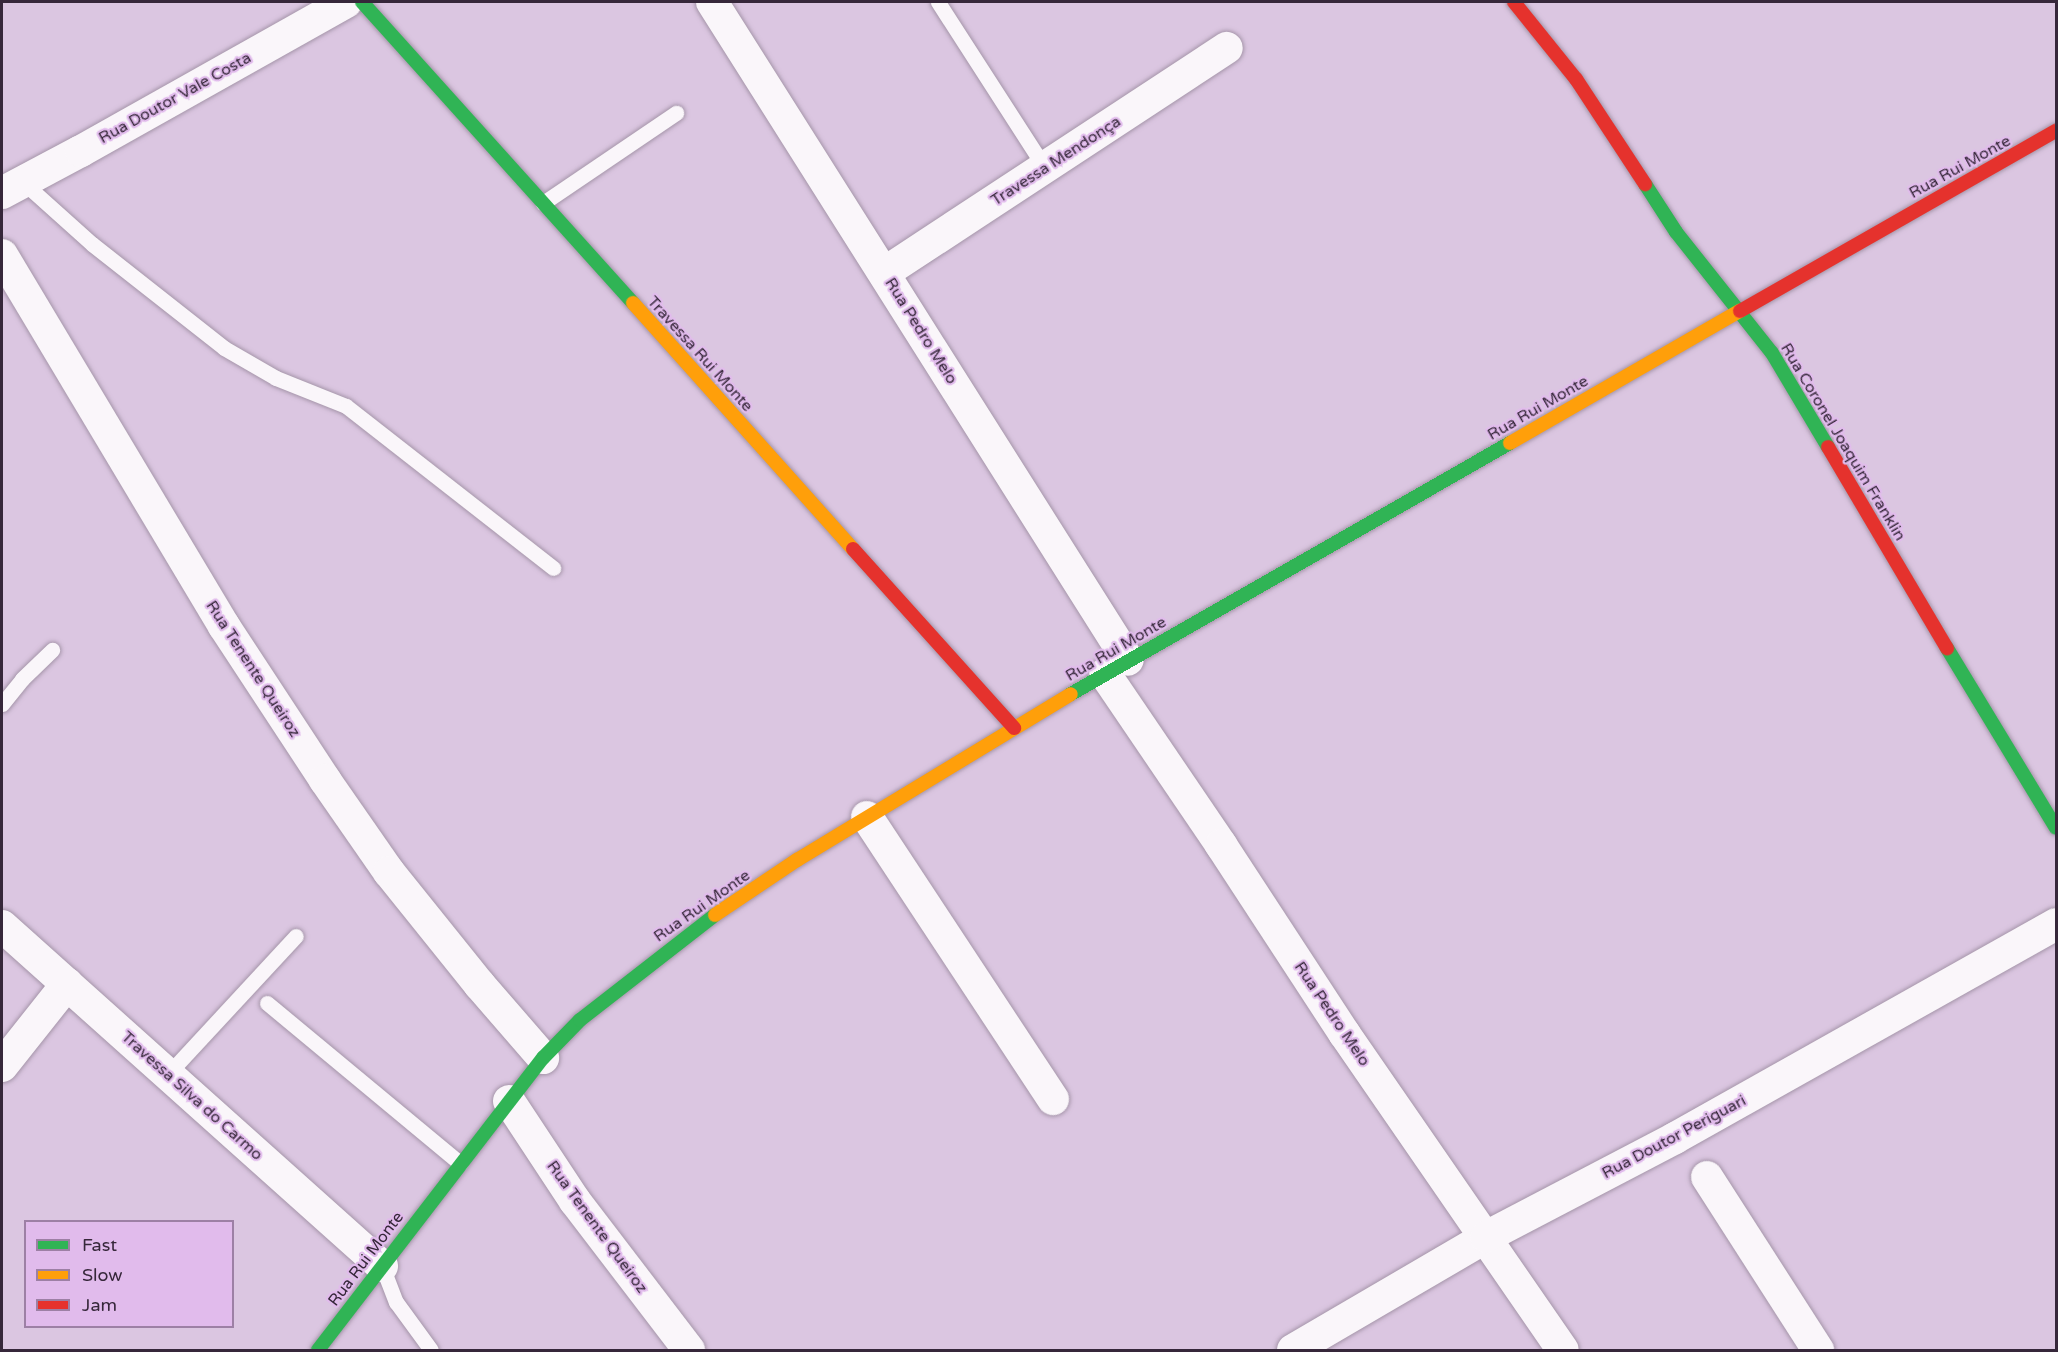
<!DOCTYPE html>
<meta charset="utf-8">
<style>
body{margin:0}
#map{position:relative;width:2058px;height:1352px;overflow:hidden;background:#dbc6e1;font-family:"Varela Round",sans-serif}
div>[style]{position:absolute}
.roads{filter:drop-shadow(0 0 2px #a595a9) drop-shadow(0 0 2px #a595a9)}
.lane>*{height:15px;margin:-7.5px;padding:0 7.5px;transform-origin:7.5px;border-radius:7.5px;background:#faf6fa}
.street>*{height:32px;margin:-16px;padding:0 16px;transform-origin:16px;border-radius:16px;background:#faf6fa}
.fast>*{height:14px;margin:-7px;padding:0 7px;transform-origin:7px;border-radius:7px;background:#30b455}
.slow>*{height:14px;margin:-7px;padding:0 7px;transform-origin:7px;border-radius:7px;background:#ff9f0a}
.jam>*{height:14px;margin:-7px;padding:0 7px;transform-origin:7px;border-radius:7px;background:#e5322d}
span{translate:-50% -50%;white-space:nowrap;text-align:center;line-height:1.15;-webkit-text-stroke:4.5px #e1bbec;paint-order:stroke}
.street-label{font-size:16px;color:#36273a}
.frame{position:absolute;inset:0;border:3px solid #36273a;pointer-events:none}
.legend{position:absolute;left:24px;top:1220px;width:210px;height:108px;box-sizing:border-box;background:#e1bbec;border:2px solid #9d80a5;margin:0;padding:8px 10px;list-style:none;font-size:18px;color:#36273a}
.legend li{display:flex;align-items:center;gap:12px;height:30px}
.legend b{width:30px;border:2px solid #9d80a5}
</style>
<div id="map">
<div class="roads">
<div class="lane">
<div style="left:938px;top:2px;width:197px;rotate:57.2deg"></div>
<div style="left:24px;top:183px;width:91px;rotate:41.9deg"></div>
<div style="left:92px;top:244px;width:168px;rotate:38.2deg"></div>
<div style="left:224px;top:348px;width:60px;rotate:30deg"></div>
<div style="left:276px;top:378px;width:75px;rotate:21.8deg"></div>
<div style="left:346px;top:406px;width:263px;rotate:38deg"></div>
<div style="left:543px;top:203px;width:161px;rotate:-34.1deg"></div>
<div style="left:2px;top:704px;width:32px;rotate:-51deg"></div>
<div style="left:22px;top:679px;width:42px;rotate:-44deg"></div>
<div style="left:267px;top:1003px;width:251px;rotate:39.7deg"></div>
<div style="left:168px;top:1074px;width:188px;rotate:-47.2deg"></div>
<div style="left:382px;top:1266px;width:39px;rotate:69deg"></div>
<div style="left:396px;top:1302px;width:59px;rotate:53.9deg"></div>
</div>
<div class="street">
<div style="left:712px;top:2px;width:778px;rotate:57.7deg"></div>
<div style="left:2px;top:193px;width:89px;rotate:-28deg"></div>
<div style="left:81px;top:151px;width:304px;rotate:-29.3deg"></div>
<div style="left:2px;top:255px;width:432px;rotate:59.1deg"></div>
<div style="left:224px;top:626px;width:184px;rotate:56.7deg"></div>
<div style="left:325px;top:780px;width:112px;rotate:55.2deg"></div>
<div style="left:389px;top:872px;width:144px;rotate:51.2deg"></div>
<div style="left:479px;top:984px;width:98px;rotate:49.1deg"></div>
<div style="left:884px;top:273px;width:410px;rotate:-33.3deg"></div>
<div style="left:1105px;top:674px;width:207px;rotate:55.8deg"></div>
<div style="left:1221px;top:845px;width:225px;rotate:56.8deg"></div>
<div style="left:1344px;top:1033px;width:385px;rotate:55.4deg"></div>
<div style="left:867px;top:817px;width:338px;rotate:56.6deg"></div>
<div style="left:2px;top:926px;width:510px;rotate:41.82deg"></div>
<div style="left:2px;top:1066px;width:105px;rotate:-51.6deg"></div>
<div style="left:509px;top:1101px;width:120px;rotate:56.6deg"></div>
<div style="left:575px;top:1201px;width:188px;rotate:52.6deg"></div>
<div style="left:1707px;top:1177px;width:206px;rotate:57.3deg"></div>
<div style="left:1293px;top:1350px;width:224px;rotate:-30.3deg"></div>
<div style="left:1486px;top:1237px;width:213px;rotate:-27.6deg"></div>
<div style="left:1675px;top:1138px;width:437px;rotate:-29.3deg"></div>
</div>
<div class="fast">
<div style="left:362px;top:2px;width:405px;rotate:48deg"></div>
<div style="left:1645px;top:184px;width:57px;rotate:57.1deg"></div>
<div style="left:1676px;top:232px;width:154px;rotate:51.6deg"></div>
<div style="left:1772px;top:353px;width:109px;rotate:59.2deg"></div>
<div style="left:1947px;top:648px;width:210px;rotate:58.8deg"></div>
<div style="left:1071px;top:694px;width:506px;rotate:-29.76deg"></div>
<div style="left:318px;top:1350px;width:369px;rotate:-52.4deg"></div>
<div style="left:543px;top:1058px;width:53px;rotate:-45.8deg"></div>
<div style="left:580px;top:1020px;width:171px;rotate:-37.9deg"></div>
</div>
<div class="slow">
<div style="left:633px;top:303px;width:330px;rotate:48.2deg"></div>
<div style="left:1510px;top:443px;width:265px;rotate:-29.9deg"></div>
<div style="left:715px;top:915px;width:99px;rotate:-33.9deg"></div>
<div style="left:797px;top:860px;width:320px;rotate:-31.2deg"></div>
</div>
<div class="jam">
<div style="left:1514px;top:2px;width:99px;rotate:51.2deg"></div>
<div style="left:1576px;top:79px;width:126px;rotate:56.7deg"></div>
<div style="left:1740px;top:311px;width:364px;rotate:-29.7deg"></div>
<div style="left:1828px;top:447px;width:234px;rotate:59.4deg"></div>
<div style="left:853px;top:549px;width:241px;rotate:48deg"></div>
</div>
</div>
<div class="street-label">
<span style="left:175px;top:98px;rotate:-29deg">Rua Doutor Vale Costa</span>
<span style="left:1056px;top:161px;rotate:-33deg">Travessa Mendonça</span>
<span style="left:1960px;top:167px;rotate:-29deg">Rua Rui Monte</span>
<span style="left:921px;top:331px;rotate:58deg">Rua Pedro Melo</span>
<span style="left:700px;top:354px;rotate:48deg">Travessa Rui Monte</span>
<span style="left:1538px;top:408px;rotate:-30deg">Rua Rui Monte</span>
<span style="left:1843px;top:442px;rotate:59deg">Rua Coronel Joaquim Franklin</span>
<span style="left:1116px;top:649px;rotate:-30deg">Rua Rui Monte</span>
<span style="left:253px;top:669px;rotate:57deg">Rua Tenente Queiroz</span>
<span style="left:702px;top:906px;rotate:-35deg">Rua Rui Monte</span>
<span style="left:1332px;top:1014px;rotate:56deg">Rua Pedro Melo</span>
<span style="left:192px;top:1096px;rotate:42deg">Travessa Silva do Carmo</span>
<span style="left:1674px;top:1137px;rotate:-28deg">Rua Doutor Periguari</span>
<span style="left:597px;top:1227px;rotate:54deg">Rua Tenente Queiroz</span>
<span style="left:366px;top:1259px;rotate:-53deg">Rua Rui Monte</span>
</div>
<div class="frame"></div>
<ul class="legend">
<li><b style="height:8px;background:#30b455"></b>Fast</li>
<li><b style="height:8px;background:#ff9f0a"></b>Slow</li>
<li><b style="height:8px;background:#e5322d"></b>Jam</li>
</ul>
</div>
